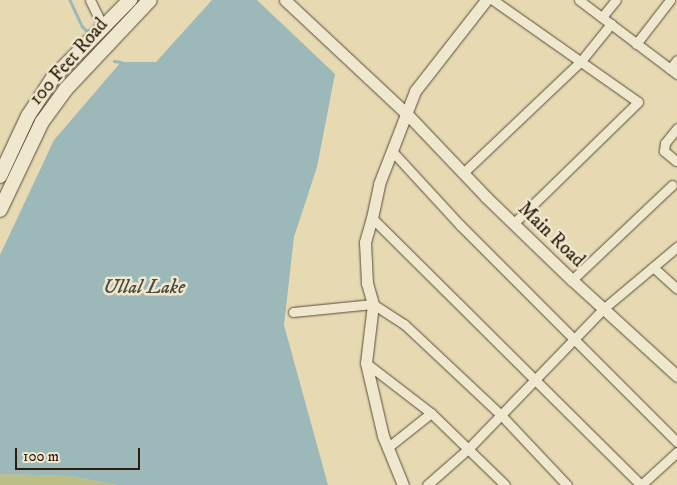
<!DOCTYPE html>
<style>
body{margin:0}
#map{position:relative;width:677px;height:485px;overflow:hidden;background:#e7dab3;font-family:"IM FELL DW Pica",serif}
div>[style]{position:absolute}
.green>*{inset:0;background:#bcbe88}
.water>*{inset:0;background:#9cb8b8}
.stream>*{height:2.5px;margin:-1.25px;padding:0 1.25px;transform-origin:1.25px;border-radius:1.25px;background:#9cb8b8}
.roads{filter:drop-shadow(0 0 1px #5a4c37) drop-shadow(0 0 1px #5a4c37)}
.minor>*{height:9px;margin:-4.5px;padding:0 4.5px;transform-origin:4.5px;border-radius:4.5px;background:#efe7ce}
.tertiary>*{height:11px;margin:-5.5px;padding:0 5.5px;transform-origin:5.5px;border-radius:5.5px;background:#efe7ce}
.secondary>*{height:14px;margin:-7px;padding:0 7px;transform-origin:7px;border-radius:7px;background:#efe7ce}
span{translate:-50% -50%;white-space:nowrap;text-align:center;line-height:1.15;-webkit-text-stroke:5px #efe7ce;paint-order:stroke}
.street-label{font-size:19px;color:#2b1c0e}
.water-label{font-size:20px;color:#4d4b41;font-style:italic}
.scale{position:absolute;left:15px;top:448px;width:125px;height:22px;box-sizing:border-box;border:2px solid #2b1c0e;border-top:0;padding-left:6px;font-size:15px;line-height:18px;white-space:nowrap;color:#2b1c0e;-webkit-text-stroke:4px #efe7ce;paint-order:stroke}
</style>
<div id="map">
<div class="green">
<div style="clip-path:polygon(0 474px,70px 476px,117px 485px,0 485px)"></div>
</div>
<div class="water">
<div style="clip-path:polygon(212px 0,257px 0,335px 74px,317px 167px,294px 237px,284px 325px,328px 485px,117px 485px,70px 476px,0 474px,0 255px,54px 140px,121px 62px,156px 62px)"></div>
</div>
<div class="stream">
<div style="left:70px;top:0;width:29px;rotate:65deg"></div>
<div style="left:82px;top:26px;width:10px;rotate:45deg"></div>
<div style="left:114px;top:61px;width:7px;rotate:8deg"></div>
</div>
<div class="roads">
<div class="minor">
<div style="left:90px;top:0;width:30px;rotate:64deg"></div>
<div style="left:493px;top:0;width:177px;rotate:35.1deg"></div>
<div style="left:638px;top:102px;width:173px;rotate:135.7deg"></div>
<div style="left:579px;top:0;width:123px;rotate:37.1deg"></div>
<div style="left:602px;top:17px;width:22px;rotate:-51deg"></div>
<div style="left:636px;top:44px;width:56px;rotate:-52.3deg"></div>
<div style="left:670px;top:69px;width:11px;rotate:-52deg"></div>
<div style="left:392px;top:151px;width:100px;rotate:47.4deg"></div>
<div style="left:460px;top:225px;width:307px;rotate:45deg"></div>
<div style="left:676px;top:161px;width:16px;rotate:-140deg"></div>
<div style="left:664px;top:151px;width:8px;rotate:-83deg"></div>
<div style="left:665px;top:143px;width:19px;rotate:-51deg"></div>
<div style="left:463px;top:173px;width:163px;rotate:-43.5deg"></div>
<div style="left:581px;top:61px;width:48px;rotate:-51deg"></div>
<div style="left:372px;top:218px;width:379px;rotate:44.8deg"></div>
<div style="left:654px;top:268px;width:31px;rotate:42deg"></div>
<div style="left:572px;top:280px;width:138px;rotate:-43.5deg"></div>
<div style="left:293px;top:312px;width:80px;rotate:-5.7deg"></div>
<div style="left:373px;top:304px;width:37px;rotate:33deg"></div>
<div style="left:404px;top:324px;width:133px;rotate:43.2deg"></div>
<div style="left:501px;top:415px;width:96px;rotate:46.7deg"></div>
<div style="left:366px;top:363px;width:82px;rotate:37.6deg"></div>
<div style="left:431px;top:413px;width:103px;rotate:44.2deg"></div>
<div style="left:387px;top:448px;width:56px;rotate:-38.5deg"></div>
<div style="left:427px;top:485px;width:55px;rotate:-41.3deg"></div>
<div style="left:468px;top:449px;width:194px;rotate:-46deg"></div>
<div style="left:603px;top:309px;width:97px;rotate:-40deg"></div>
<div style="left:641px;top:485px;width:49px;rotate:-42.5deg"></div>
</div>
<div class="tertiary">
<div style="left:285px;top:0;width:167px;rotate:43.1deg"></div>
<div style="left:407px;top:114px;width:115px;rotate:46.4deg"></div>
<div style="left:486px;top:197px;width:120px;rotate:44deg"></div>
<div style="left:572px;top:280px;width:142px;rotate:42.4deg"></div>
<div style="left:403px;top:485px;width:53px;rotate:-112.2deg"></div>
<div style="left:383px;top:436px;width:75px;rotate:-103.1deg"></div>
<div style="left:366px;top:363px;width:59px;rotate:-83.2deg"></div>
<div style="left:373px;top:304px;width:22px;rotate:-106deg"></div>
<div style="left:367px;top:283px;width:41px;rotate:-92.8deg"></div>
<div style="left:365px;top:242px;width:25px;rotate:-74deg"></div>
<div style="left:372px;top:218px;width:35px;rotate:-78deg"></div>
<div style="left:379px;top:184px;width:100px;rotate:-68.8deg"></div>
<div style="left:415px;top:91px;width:115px;rotate:-52deg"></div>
</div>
<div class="secondary">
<div style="left:0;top:176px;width:66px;rotate:-65deg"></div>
<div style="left:28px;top:116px;width:45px;rotate:-56.7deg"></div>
<div style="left:53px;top:78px;width:110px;rotate:-45.4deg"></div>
<div style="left:0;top:210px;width:98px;rotate:-64.5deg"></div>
<div style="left:42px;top:122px;width:41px;rotate:-54deg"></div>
<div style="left:66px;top:89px;width:122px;rotate:-46.7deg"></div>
</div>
</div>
<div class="street-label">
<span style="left:69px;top:62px;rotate:-49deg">100 Feet Road</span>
<span style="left:551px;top:235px;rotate:44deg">Main Road</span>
</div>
<div class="water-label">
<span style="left:144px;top:287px">Ullal Lake</span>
</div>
<div class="scale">100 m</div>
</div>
